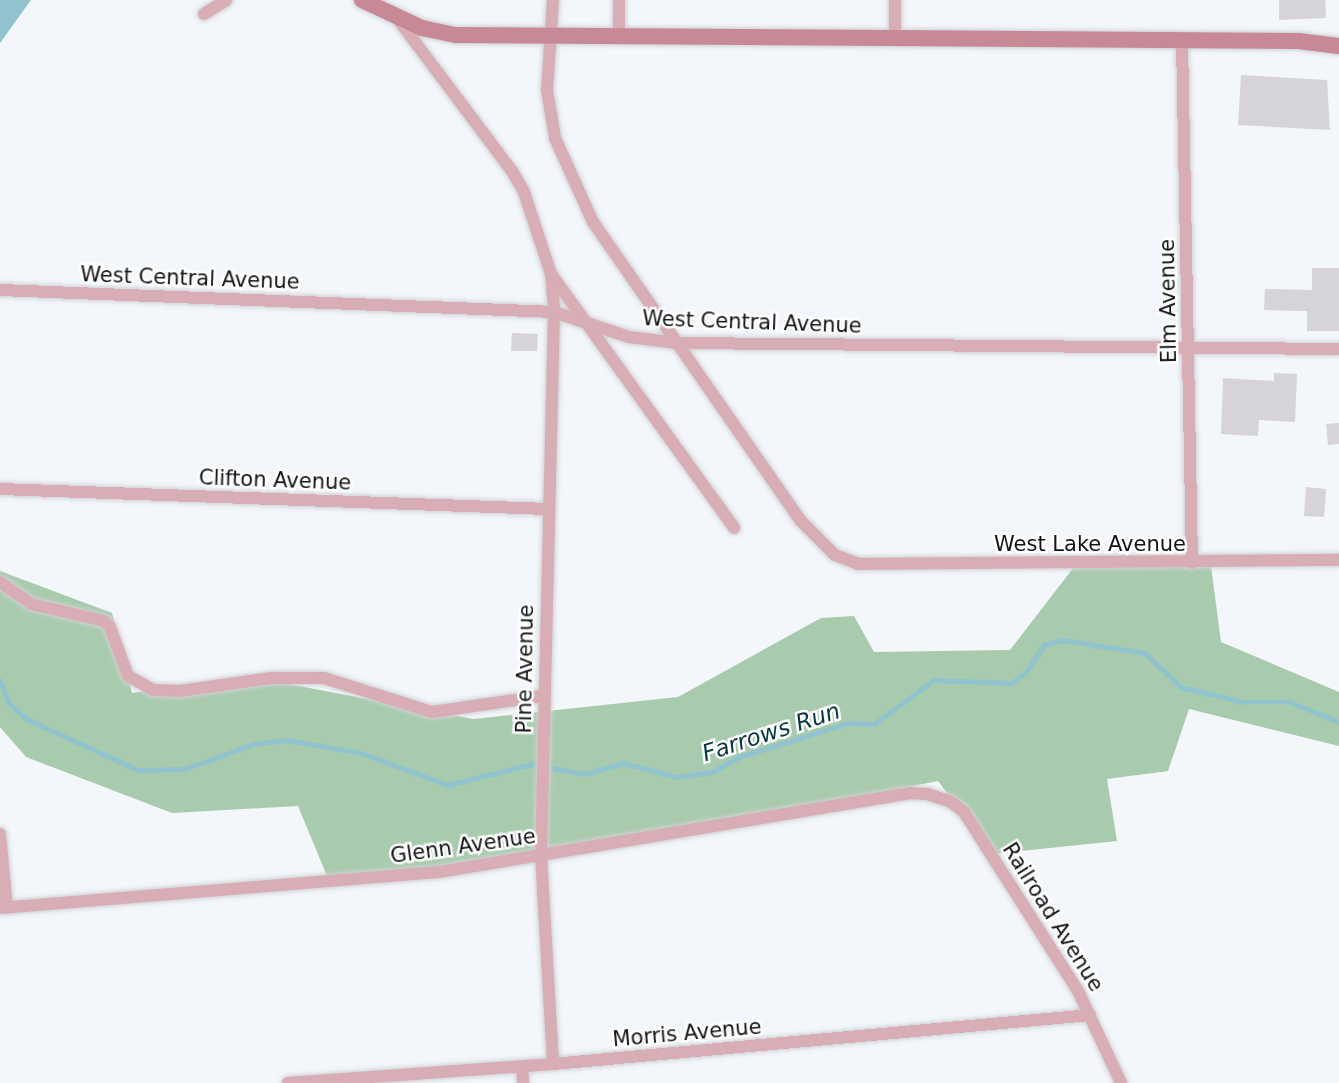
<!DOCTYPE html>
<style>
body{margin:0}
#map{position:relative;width:1339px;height:1083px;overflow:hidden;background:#f3f6fa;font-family:"DejaVu Sans",sans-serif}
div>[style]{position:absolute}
.forest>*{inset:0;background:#a9cbad}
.water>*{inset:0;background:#90c3cd}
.stream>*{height:4.5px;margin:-2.25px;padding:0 2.25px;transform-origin:2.25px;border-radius:2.25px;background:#90c3cd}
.building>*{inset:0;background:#d6d4d9}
.roads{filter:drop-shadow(0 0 2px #cfd2d5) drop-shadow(0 0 2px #cfd2d5)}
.minor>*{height:12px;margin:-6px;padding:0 6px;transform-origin:6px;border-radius:6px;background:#d9adb5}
.secondary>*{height:16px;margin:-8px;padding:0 8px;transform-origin:8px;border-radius:8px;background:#c88996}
span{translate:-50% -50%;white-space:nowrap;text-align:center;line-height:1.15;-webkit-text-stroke:5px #fff;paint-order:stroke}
.street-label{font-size:21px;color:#121314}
.water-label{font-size:23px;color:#06373f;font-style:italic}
</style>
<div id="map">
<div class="forest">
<div style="clip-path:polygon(1077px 563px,1211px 566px,1221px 642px,1339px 692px,1339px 746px,1189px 709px,1168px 771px,1107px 779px,1117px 841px,993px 854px,938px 781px,561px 857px,327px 876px,298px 806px,172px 813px,26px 757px,0 727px,0 571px,112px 613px,132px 693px,246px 676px,473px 719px,678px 697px,821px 618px,854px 616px,874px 652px,1010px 650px)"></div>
</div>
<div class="water">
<div style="clip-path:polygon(0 0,31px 0,0 43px)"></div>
</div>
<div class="stream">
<div style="left:0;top:680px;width:25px;rotate:69deg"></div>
<div style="left:9px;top:703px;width:24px;rotate:42deg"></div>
<div style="left:27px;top:719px;width:122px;rotate:24.7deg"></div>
<div style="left:138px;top:770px;width:47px;rotate:-1.2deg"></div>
<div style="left:185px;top:769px;width:73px;rotate:-19.9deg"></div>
<div style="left:254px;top:744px;width:33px;rotate:-7deg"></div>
<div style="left:287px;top:740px;width:75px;rotate:10deg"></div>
<div style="left:361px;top:753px;width:93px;rotate:20.2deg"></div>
<div style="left:448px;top:785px;width:87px;rotate:-14deg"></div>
<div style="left:532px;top:764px;width:54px;rotate:10.7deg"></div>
<div style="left:585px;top:774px;width:40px;rotate:-16deg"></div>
<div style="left:623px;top:763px;width:56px;rotate:14.5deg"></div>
<div style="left:677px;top:777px;width:35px;rotate:-8deg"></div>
<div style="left:712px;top:772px;width:31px;rotate:-29deg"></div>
<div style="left:739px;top:757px;width:114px;rotate:-17.3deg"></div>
<div style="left:848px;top:723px;width:26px;rotate:2deg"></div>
<div style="left:874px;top:724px;width:74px;rotate:-36.3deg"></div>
<div style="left:934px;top:680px;width:78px;rotate:2.2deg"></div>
<div style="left:1012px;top:683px;width:19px;rotate:-39deg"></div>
<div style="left:1027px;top:671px;width:31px;rotate:-57deg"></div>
<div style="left:1044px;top:645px;width:21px;rotate:-14deg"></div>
<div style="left:1064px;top:640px;width:82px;rotate:9.1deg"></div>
<div style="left:1145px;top:653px;width:50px;rotate:43.4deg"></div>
<div style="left:1181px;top:687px;width:64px;rotate:13.6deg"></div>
<div style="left:1243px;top:702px;width:47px"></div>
<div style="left:1290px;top:702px;width:53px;rotate:22.2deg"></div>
</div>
<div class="building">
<div style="clip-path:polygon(1279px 0,1325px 0,1326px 18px,1279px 20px)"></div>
<div style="clip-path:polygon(1241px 75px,1327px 80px,1330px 130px,1238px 125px)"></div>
<div style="clip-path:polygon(1312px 268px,1339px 268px,1339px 331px,1307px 331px,1307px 311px,1264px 310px,1265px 289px,1312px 290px)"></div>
<div style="clip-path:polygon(512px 333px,538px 334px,537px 351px,511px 351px)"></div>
<div style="clip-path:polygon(1274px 373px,1297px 374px,1295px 422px,1259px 420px,1258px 436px,1221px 434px,1223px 378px,1274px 381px)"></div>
<div style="clip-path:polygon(1339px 423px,1339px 444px,1328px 445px,1326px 424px)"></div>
<div style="clip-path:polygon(1306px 487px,1326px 489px,1324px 517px,1304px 516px)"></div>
</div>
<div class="roads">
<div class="minor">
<div style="left:553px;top:0;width:90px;rotate:93.8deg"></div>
<div style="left:547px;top:90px;width:49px;rotate:80.5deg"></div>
<div style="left:555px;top:138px;width:92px;rotate:65.7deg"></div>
<div style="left:593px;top:222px;width:363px;rotate:55.2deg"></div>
<div style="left:800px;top:520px;width:49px;rotate:45deg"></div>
<div style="left:835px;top:555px;width:25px;rotate:21deg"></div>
<div style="left:858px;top:564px;width:481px;rotate:-0.5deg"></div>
<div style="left:895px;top:0;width:38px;rotate:90deg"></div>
<div style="left:204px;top:14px;width:26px;rotate:-32deg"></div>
<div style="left:397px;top:18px;width:191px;rotate:53.1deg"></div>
<div style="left:512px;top:171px;width:24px;rotate:60deg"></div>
<div style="left:524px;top:192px;width:86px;rotate:71.8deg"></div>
<div style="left:551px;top:274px;width:313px;rotate:54.2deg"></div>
<div style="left:619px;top:38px;width:38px;rotate:-90deg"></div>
<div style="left:1182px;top:40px;width:523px;rotate:88.9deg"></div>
<div style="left:551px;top:274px;width:38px;rotate:85deg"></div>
<div style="left:554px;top:312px;width:543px;rotate:91.37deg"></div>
<div style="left:541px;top:855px;width:209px;rotate:86.7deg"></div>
<div style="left:0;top:290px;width:554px;rotate:2.27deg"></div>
<div style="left:554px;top:312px;width:79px;rotate:18.4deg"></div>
<div style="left:629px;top:337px;width:49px;rotate:7deg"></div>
<div style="left:678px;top:343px;width:661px;rotate:0.52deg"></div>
<div style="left:0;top:489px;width:549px;rotate:2.09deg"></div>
<div style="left:0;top:582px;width:38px;rotate:35deg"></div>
<div style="left:31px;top:604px;width:75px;rotate:13.1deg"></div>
<div style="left:104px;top:621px;width:8px;rotate:45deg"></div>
<div style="left:110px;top:627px;width:52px;rotate:69.8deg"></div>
<div style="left:128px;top:676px;width:29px;rotate:29deg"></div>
<div style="left:153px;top:690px;width:27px;rotate:2deg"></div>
<div style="left:180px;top:691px;width:92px;rotate:-8.1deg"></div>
<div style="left:271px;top:678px;width:53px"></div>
<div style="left:324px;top:678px;width:113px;rotate:17.5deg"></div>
<div style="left:432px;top:712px;width:112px;rotate:-8.2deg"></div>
<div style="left:0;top:834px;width:74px;rotate:84.6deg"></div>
<div style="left:0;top:908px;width:440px;rotate:-4.7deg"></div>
<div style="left:439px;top:872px;width:477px;rotate:-9.5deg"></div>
<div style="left:909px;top:793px;width:18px;rotate:3deg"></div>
<div style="left:927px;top:794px;width:25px;rotate:18deg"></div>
<div style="left:951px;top:802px;width:16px;rotate:38deg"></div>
<div style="left:964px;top:812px;width:212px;rotate:57.5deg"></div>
<div style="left:1078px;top:991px;width:102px;rotate:64.9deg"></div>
<div style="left:522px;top:1067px;width:16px;rotate:86deg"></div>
<div style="left:288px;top:1083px;width:266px;rotate:-4.1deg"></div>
<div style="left:553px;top:1064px;width:539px;rotate:-5.21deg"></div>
</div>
<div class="secondary">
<div style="left:362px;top:0;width:66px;rotate:25deg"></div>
<div style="left:422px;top:28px;width:35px;rotate:12deg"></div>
<div style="left:456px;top:35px;width:842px;rotate:0.41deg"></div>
<div style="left:1298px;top:41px;width:41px;rotate:7deg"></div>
</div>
</div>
<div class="street-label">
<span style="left:190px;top:278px;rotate:2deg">West Central Avenue</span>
<span style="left:1168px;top:301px;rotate:-91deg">Elm Avenue</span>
<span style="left:752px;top:322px;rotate:2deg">West Central Avenue</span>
<span style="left:275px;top:480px;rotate:2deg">Clifton Avenue</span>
<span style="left:1090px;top:544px">West Lake Avenue</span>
<span style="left:525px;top:669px;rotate:-89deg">Pine Avenue</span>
<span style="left:463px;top:846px;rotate:-8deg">Glenn Avenue</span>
<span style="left:1053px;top:917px;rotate:58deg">Railroad Avenue</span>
<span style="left:687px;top:1033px;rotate:-5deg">Morris Avenue</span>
</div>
<div class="water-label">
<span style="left:771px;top:732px;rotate:-18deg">Farrows Run</span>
</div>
</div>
